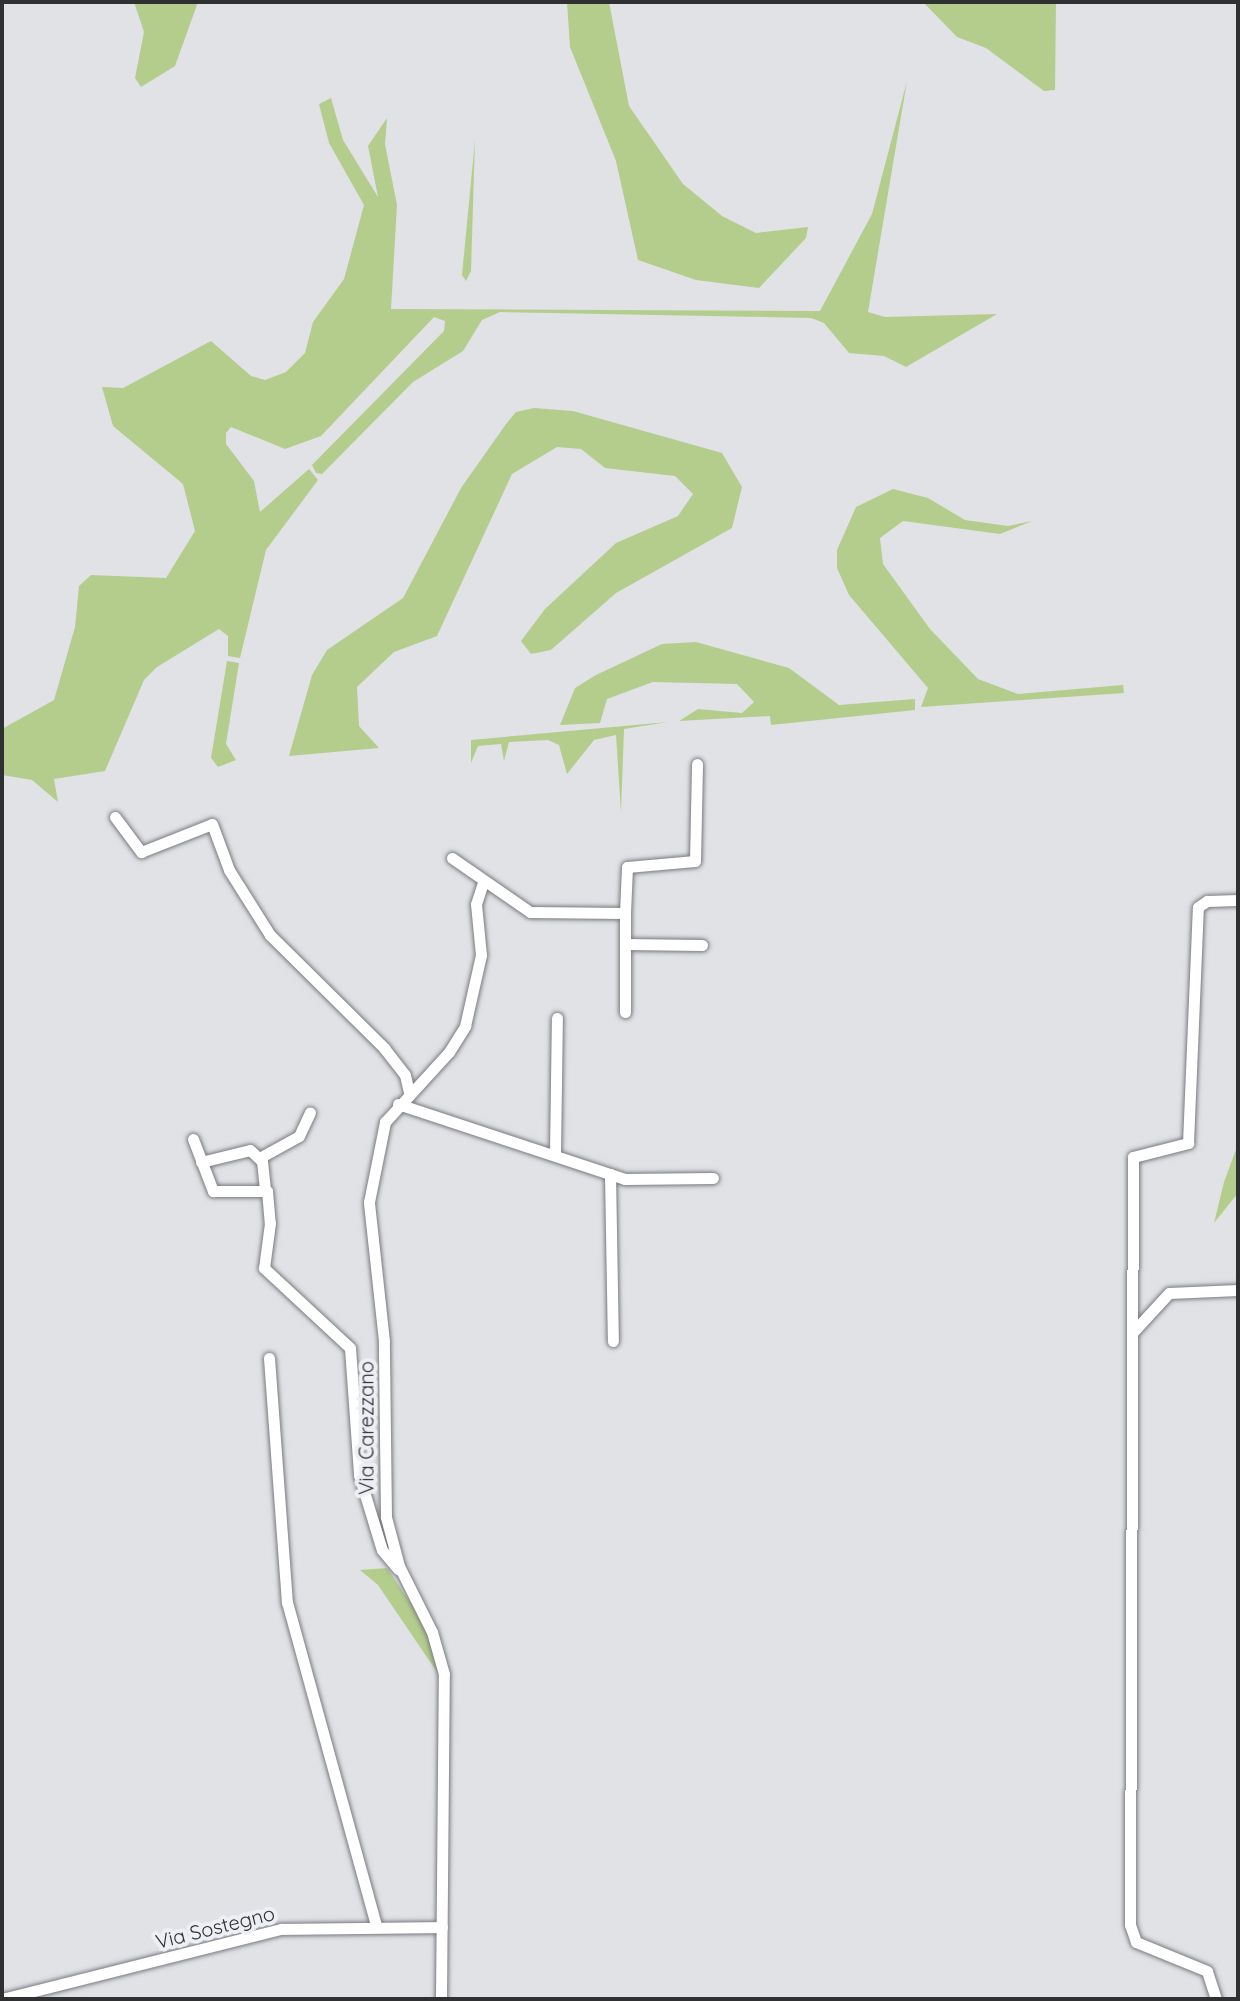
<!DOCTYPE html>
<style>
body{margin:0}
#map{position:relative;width:1240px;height:2001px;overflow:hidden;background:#e0e2e6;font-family:Quicksand,sans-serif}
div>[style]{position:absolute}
.green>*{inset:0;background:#b4cd8d}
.roads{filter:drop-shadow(0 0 2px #797b7f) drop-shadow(0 0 2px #797b7f)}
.minor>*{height:11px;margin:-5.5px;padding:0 5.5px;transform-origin:5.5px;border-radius:5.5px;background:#fff}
span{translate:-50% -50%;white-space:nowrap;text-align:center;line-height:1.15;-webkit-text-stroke:8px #edeff4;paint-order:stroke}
.street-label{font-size:20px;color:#2f3031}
.frame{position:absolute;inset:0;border:4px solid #2f3031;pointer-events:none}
</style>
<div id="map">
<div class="green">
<div style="clip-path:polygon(134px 2px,198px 2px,175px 66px,141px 87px,135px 78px,144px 32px)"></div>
<div style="clip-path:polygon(567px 2px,609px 2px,629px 106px,683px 184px,722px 216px,756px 233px,808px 227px,806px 238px,759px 288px,696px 280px,638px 260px,616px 161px,570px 47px)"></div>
<div style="clip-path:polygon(923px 2px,1056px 2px,1055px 90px,1044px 91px,986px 48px,957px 37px)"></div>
<div style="clip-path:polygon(907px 81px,868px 312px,885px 317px,997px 314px,906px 367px,884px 356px,849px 353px,824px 323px,811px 318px,500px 312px,482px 320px,463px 351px,413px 382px,322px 474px,316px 473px,312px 465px,444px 331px,445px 321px,434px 317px,321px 436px,285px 449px,231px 427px,226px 433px,226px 444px,254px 481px,260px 512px,309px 469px,318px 480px,266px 550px,240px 658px,228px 656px,228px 636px,219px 629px,157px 667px,144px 680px,105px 771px,54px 779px,58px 802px,32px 780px,2px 775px,2px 729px,54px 700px,75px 627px,79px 586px,91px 575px,166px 578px,195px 531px,183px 484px,113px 426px,102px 387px,123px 388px,211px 341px,251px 376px,265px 380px,286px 372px,305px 353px,313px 322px,344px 279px,364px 205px,329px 143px,319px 104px,331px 98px,343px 140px,378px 197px,368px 146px,387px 118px,385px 144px,397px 205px,391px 309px,820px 311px,872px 214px)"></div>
<div style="clip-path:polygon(475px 140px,471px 271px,466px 281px,462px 275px)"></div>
<div style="clip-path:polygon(534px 408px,573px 411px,722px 453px,742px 487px,732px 528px,616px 593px,551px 650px,531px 654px,521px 641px,545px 609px,616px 543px,678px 516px,693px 494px,675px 476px,605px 468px,581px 449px,557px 447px,512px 474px,437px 636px,394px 652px,357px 687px,359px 726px,379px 748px,289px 756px,312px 675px,327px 650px,403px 598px,461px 488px,506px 424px,516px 412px)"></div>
<div style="clip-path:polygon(893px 489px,928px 498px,965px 520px,1008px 526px,1032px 521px,1000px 534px,903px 521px,880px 538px,883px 564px,930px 629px,978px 679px,1018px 694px,1123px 685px,1124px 693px,921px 707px,928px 688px,849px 595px,837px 568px,837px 550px,856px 507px)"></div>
<div style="clip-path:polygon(696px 642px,789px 668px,839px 705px,915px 699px,915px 710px,771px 725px,770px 716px,679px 721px,698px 709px,742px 713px,754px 702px,737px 684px,653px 682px,607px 699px,600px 723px,560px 725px,575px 688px,596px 675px,662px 644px)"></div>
<div style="clip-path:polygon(227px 661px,239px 663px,226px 744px,236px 760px,218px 767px,211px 758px)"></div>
<div style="clip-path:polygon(668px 722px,624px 729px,621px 813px,616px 735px,594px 740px,567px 774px,559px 745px,548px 740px,509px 742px,504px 761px,501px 744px,478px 746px,471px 763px,471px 740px)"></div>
<div style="clip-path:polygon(1238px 1144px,1238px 1193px,1214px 1223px,1224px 1182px)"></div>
<div style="clip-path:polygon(387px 1568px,428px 1629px,441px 1678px,378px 1585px,360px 1570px)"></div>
</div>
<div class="roads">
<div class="minor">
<div style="left:115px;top:817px;width:44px;rotate:53.4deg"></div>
<div style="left:141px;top:852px;width:76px;rotate:-21.5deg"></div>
<div style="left:212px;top:824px;width:49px;rotate:69.7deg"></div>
<div style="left:229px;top:870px;width:77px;rotate:57.8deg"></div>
<div style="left:270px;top:935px;width:161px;rotate:44.7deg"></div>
<div style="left:384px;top:1048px;width:34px;rotate:52deg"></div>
<div style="left:405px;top:1075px;width:17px;rotate:77deg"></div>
<div style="left:452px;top:858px;width:95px;rotate:34.7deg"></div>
<div style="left:530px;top:912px;width:95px;rotate:0.6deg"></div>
<div style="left:625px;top:913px;width:99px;rotate:90deg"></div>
<div style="left:625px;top:913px;width:46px;rotate:-87.5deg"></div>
<div style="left:627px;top:867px;width:68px;rotate:-5deg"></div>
<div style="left:695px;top:861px;width:97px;rotate:-88.8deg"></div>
<div style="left:625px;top:944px;width:77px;rotate:0.7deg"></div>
<div style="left:398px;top:1104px;width:239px;rotate:18.3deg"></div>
<div style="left:625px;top:1179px;width:88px;rotate:-0.7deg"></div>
<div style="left:193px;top:1139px;width:56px;rotate:69deg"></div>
<div style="left:213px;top:1191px;width:54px"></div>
<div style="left:267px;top:1191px;width:32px;rotate:85deg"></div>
<div style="left:270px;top:1223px;width:45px;rotate:97.6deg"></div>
<div style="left:264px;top:1268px;width:117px;rotate:42.9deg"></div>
<div style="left:350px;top:1348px;width:127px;rotate:85.9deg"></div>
<div style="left:359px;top:1475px;width:78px;rotate:73deg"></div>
<div style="left:382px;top:1550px;width:25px;rotate:50deg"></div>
<div style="left:555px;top:1154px;width:136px;rotate:-89.2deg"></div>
<div style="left:261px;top:1157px;width:43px;rotate:-28.9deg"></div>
<div style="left:299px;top:1136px;width:26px;rotate:-65deg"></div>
<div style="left:201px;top:1162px;width:50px;rotate:-13.8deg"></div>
<div style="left:250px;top:1150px;width:16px;rotate:43deg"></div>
<div style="left:262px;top:1161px;width:28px;rotate:84deg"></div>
<div style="left:610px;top:1174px;width:167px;rotate:89deg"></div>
<div style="left:1133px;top:1332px;width:53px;rotate:-47.3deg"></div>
<div style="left:1169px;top:1293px;width:69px;rotate:-2.5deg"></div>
<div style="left:269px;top:1358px;width:245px;rotate:85.8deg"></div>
<div style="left:287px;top:1602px;width:335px;rotate:74.6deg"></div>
<div style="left:2px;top:1999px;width:288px;rotate:-14.1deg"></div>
<div style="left:281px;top:1929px;width:161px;rotate:-0.7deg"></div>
<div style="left:441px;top:1999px;width:325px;rotate:-89.5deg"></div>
<div style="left:444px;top:1674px;width:44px;rotate:-105.9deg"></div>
<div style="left:432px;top:1632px;width:74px;rotate:-116.6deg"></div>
<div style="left:399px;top:1566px;width:51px;rotate:-104.9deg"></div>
<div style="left:386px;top:1517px;width:176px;rotate:-90.7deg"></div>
<div style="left:384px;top:1341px;width:140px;rotate:-96.2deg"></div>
<div style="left:369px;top:1202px;width:82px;rotate:-78.7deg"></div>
<div style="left:385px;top:1122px;width:95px;rotate:-47.6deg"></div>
<div style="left:449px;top:1052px;width:31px;rotate:-58deg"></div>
<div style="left:465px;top:1026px;width:73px;rotate:-77.3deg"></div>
<div style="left:481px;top:955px;width:51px;rotate:-95.6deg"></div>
<div style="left:476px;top:904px;width:23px;rotate:-72deg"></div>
<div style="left:1216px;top:1999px;width:29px;rotate:-108deg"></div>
<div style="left:1207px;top:1971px;width:77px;rotate:-157.8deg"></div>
<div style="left:1136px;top:1942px;width:18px;rotate:-109deg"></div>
<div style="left:1130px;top:1925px;width:768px;rotate:-89.78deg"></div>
<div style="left:1133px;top:1157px;width:57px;rotate:-14.3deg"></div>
<div style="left:1188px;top:1143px;width:236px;rotate:-87.6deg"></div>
<div style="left:1198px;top:907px;width:11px;rotate:-34deg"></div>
<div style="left:1207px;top:901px;width:31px;rotate:-2deg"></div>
</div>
</div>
<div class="street-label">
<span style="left:366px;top:1428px;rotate:-90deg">Via Carezzano</span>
<span style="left:215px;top:1927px;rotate:-14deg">Via Sostegno</span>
</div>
<div class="frame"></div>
</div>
